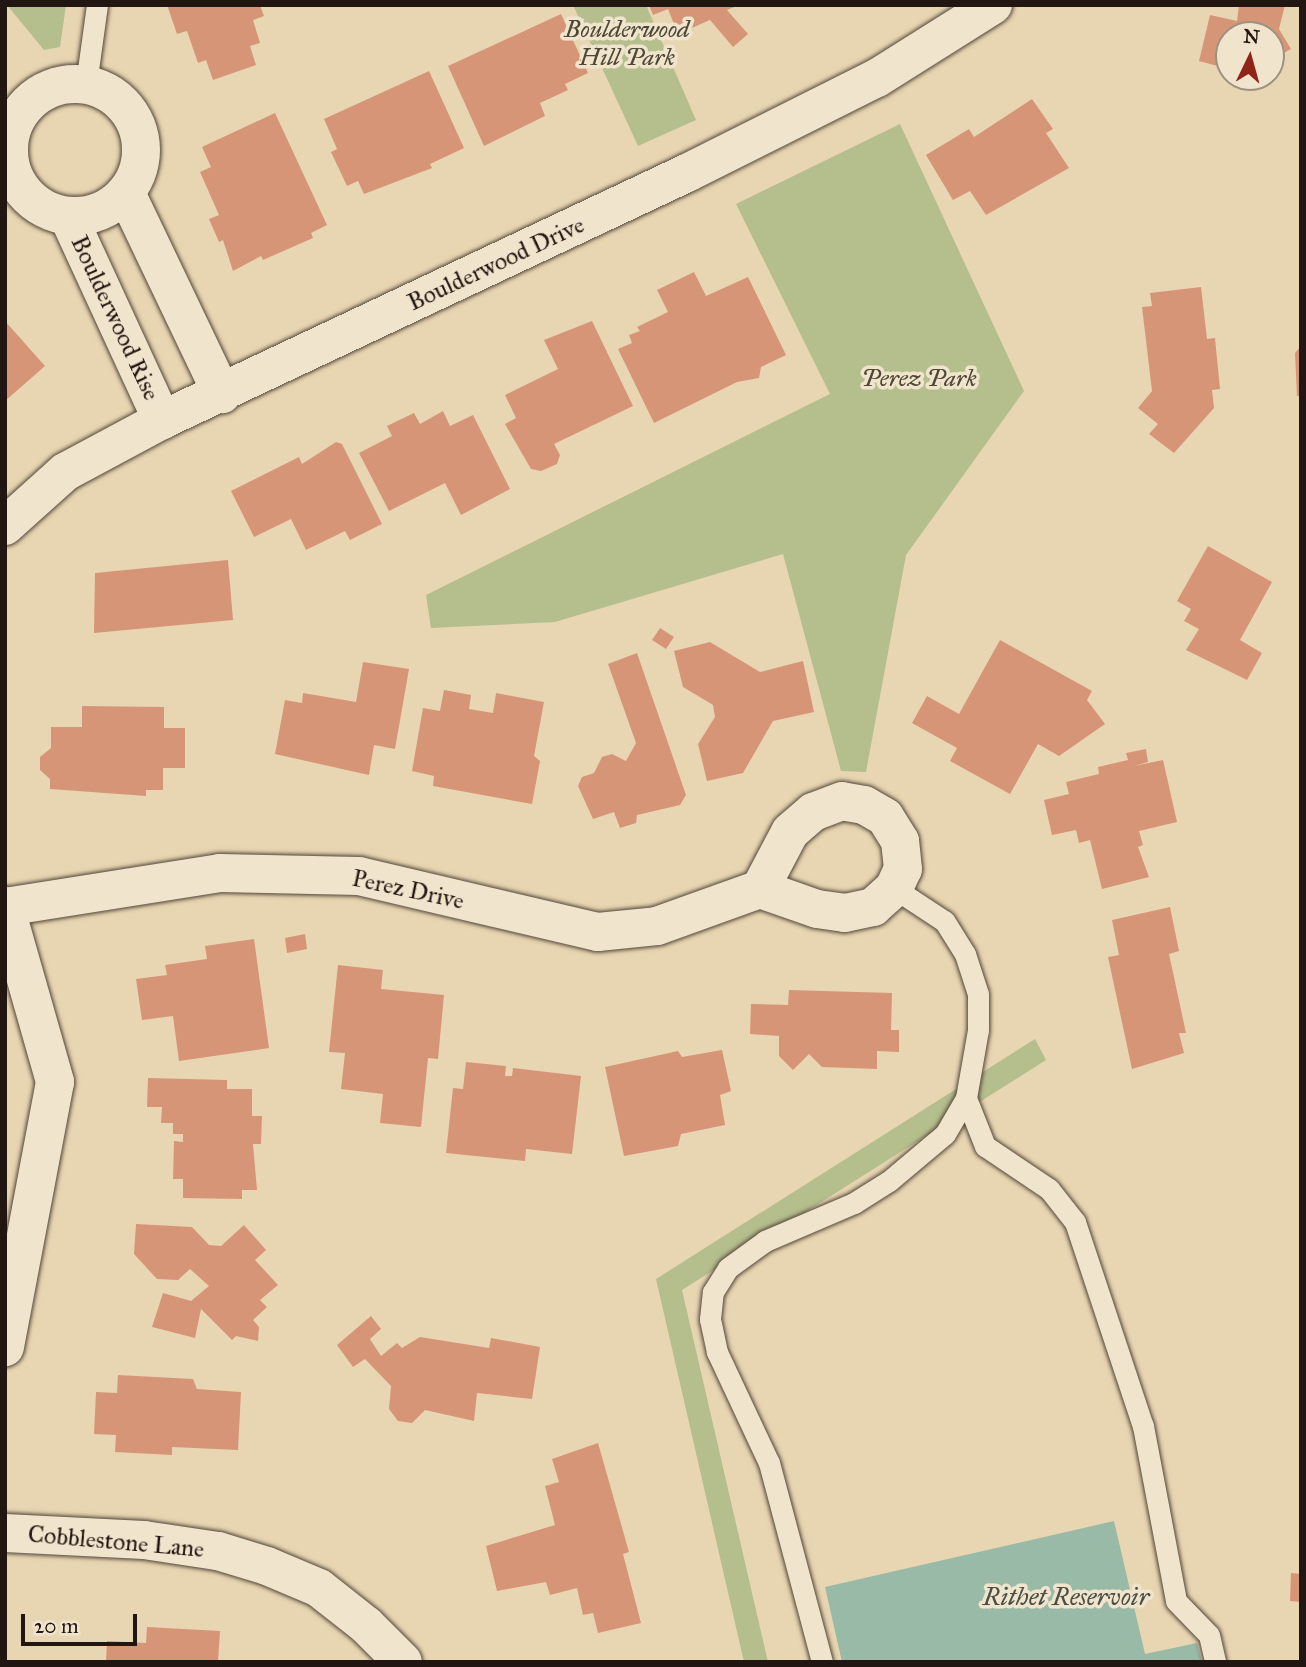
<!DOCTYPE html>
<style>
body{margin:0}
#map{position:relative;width:1306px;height:1667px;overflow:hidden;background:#e8d6b2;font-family:"IM FELL Great Primer",serif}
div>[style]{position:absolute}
.green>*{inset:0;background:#b5be8d}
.water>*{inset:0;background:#98baa7}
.building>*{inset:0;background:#d79578}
.roads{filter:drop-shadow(0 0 2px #534639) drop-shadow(0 0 2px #534639)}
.lane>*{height:21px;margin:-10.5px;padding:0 10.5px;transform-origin:10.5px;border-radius:10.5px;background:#f0e4cd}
.street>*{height:38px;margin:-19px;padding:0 19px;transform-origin:19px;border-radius:19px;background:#f0e4cd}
.street>.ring{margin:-19px;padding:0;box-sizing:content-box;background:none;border:38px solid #f0e4cd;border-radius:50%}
span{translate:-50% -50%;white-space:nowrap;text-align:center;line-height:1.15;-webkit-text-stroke:7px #f0e4cd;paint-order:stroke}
.park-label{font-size:24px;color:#4d4836;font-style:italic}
.street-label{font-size:24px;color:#211611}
.water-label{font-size:26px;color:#4b4f46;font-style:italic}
.frame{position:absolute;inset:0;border:7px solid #211611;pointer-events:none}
.north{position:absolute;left:1215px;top:21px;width:70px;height:70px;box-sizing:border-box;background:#f0e4cd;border:2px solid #9d9282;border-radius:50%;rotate:5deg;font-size:19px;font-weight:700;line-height:28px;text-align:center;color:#211611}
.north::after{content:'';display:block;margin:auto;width:24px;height:32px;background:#8f2418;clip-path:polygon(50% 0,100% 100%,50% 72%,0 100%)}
.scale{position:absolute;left:21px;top:1614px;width:116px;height:32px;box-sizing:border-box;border:4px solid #211611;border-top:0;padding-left:9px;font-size:21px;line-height:24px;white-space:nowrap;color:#211611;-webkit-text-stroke:5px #f0e4cd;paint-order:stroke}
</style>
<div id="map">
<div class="green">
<div style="clip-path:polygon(7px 5px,66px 5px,60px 47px,44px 50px)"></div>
<div style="clip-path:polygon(573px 5px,646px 5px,696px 120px,638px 146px)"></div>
<div style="clip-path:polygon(900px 124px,1024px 391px,906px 555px,866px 772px,841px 771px,783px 554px,555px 622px,431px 628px,426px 595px,830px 394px,736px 204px)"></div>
<div style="clip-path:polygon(1035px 1039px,1046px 1060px,682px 1290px,768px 1662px,744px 1662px,656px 1279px)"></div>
</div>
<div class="water">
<div style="clip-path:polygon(1114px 1521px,1145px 1654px,1197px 1643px,1202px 1662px,842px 1662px,825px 1587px)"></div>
</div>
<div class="building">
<div style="clip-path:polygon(167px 5px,260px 5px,264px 16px,253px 20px,260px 43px,250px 46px,256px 65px,213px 80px,206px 60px,198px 63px,187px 31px,177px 34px)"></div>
<div style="clip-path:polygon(649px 5px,739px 5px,727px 10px,748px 34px,733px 47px,710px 20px,678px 34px,668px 9px,653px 15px)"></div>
<div style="clip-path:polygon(1239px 5px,1285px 5px,1279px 29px,1291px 49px,1275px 58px,1272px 70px,1271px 35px,1229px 35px,1229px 69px,1199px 61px,1210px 15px,1237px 21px)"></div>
<div style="clip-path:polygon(561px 14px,588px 73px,565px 84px,568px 90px,540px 103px,545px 116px,484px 146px,448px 66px)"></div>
<div style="clip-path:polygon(429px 71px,464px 148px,430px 164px,432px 168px,364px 194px,358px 181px,347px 186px,331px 152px,337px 149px,324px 119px)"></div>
<div style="clip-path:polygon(1032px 99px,1053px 129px,1046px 133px,1069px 168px,986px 215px,970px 191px,953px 200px,926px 155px,969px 129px,974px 137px)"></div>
<div style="clip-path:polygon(275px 113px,327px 225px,311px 233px,313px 238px,263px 260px,261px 256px,233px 271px,223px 240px,219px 242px,209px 219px,219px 215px,200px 172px,211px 167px,202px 147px)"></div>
<div style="clip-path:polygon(694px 272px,706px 296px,748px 277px,786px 355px,761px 367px,759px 378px,737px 382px,654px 423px,618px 349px,632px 343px,629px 335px,640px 331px,637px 327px,668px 312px,657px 290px)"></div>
<div style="clip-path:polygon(1201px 287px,1207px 339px,1215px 338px,1220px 389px,1212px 390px,1214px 408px,1174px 453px,1149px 434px,1158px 424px,1138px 408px,1152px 391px,1142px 307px,1152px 306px,1150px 293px)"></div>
<div style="clip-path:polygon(5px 321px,45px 366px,5px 401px)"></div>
<div style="clip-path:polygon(592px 321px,633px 406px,554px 444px,560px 455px,557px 464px,541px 471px,531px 469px,505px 424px,516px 418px,505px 395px,558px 369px,544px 340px)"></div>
<div style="clip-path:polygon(1301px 346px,1301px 396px,1297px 396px,1295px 353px)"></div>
<div style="clip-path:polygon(443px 411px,450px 426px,473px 415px,510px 489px,461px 515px,445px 483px,389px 511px,359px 453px,392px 436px,387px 426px,414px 413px,420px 424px)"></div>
<div style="clip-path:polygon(336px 442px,342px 444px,382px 524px,350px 540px,345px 531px,306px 550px,291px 519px,254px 537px,231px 491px,299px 457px,302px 464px)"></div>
<div style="clip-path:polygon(1208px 546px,1272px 582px,1240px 640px,1262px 653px,1247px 680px,1186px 650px,1199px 629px,1184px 621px,1191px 609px,1177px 601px)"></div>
<div style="clip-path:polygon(228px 560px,233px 620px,94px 633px,95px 573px)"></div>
<div style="clip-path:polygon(660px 628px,674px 637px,666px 649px,652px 640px)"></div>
<div style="clip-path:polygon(1000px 640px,1092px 691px,1087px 700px,1105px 724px,1059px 756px,1038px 744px,1010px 794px,950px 761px,957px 748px,912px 723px,927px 696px,959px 714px)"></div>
<div style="clip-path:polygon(710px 642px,760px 672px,803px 661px,814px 712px,773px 721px,743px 773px,707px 781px,698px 744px,715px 717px,713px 705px,683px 687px,674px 651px)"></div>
<div style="clip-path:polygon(637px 653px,686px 795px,680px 805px,637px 815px,636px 823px,620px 828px,614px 812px,593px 819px,578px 786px,582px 777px,594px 773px,602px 757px,612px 754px,626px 761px,636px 743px,608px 664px)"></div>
<div style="clip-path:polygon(363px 662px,409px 669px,395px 749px,374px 745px,369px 775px,275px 754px,285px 700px,302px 703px,303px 693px,356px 702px)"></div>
<div style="clip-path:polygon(444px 690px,471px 695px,469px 709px,493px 713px,496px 693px,544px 702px,534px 756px,540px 761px,532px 804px,433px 786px,434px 776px,412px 771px,423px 708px,440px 711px)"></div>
<div style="clip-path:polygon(82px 706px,164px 707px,164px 728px,185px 728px,185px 768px,163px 768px,163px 790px,146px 790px,146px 796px,50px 789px,50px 779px,40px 770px,40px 757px,51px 748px,51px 727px,82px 727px)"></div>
<div style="clip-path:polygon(1146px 749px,1148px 762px,1134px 766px,1163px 760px,1177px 822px,1139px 831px,1143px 845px,1138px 847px,1149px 877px,1102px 889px,1090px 840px,1079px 843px,1076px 830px,1052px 835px,1044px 800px,1069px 794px,1066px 782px,1099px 774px,1098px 767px,1128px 760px,1126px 753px)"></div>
<div style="clip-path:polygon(1170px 907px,1179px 951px,1169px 954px,1186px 1033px,1179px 1033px,1184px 1053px,1132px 1069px,1108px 957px,1119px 955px,1112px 920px)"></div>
<div style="clip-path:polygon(305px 934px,307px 949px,287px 953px,285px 938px)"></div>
<div style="clip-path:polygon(254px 939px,269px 1048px,179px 1061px,173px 1016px,142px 1020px,136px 979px,167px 975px,165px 965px,207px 959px,205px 946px)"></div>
<div style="clip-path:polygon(338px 965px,383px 970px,381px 989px,444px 995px,438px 1059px,428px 1058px,421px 1127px,380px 1123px,383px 1094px,341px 1089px,345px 1053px,329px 1052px)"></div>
<div style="clip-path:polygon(789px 990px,892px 993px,891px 1030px,899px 1030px,899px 1052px,877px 1051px,877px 1069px,822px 1067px,809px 1054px,793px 1070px,779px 1056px,779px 1036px,750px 1034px,751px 1004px,788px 1005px)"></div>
<div style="clip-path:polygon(722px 1050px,731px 1091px,720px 1095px,725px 1125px,681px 1134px,678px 1146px,624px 1156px,605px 1067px,678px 1051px,682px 1057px)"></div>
<div style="clip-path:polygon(466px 1062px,506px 1066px,505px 1076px,512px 1076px,513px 1068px,581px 1076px,572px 1154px,526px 1149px,525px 1161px,446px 1153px,453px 1088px,463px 1089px)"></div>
<div style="clip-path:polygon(148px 1078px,227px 1080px,227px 1089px,252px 1089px,252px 1116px,262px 1116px,261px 1144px,253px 1144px,257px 1190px,242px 1190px,242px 1199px,183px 1198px,183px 1179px,173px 1179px,174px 1141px,183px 1142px,183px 1134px,173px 1134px,173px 1123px,161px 1123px,162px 1107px,147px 1107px)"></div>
<div style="clip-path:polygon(136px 1224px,192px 1227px,209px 1245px,221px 1246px,244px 1225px,266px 1250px,255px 1260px,278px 1285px,260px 1300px,267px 1307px,253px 1320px,259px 1327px,258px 1341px,236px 1336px,232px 1340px,201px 1309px,195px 1338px,152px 1327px,163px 1293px,191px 1301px,209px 1286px,190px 1269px,178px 1280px,157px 1279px,134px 1254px)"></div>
<div style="clip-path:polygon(371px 1316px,381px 1329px,370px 1339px,381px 1356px,397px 1343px,402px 1348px,420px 1337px,489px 1348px,491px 1338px,540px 1347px,532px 1399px,477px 1393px,474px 1421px,425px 1410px,412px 1423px,398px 1421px,389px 1409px,391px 1386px,365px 1359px,353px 1367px,337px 1345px)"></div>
<div style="clip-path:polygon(118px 1375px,193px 1379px,197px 1389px,241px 1392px,238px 1450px,172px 1447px,172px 1455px,115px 1452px,116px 1435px,94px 1434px,96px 1392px,117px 1393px)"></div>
<div style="clip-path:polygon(598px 1443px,629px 1552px,623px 1554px,641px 1623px,598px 1633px,593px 1613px,583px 1615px,577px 1588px,550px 1595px,546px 1582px,497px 1591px,486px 1546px,555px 1525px,545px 1486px,559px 1482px,552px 1459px)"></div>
<div style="clip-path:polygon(1291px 1573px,1301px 1574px,1301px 1602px,1290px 1601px)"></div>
<div style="clip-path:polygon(147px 1627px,220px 1631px,218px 1662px,106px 1662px,107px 1641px,146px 1643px)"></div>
</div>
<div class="roads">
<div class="lane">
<div style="left:86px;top:84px;width:80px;rotate:-82.1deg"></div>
<div style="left:966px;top:1098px;width:52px;rotate:68.4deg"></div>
<div style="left:985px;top:1146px;width:77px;rotate:33.9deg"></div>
<div style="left:1049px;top:1189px;width:42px;rotate:51.8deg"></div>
<div style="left:1075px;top:1222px;width:215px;rotate:71.6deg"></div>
<div style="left:1143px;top:1426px;width:178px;rotate:79.3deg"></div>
<div style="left:1176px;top:1601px;width:47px;rotate:45.9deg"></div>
<div style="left:1209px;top:1635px;width:28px;rotate:77deg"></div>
<div style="left:822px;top:1662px;width:206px;rotate:-104.9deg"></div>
<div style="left:769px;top:1463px;width:123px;rotate:-115.1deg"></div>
<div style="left:717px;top:1352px;width:34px;rotate:-102deg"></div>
<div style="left:710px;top:1319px;width:27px;rotate:-84deg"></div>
<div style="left:713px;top:1292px;width:28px;rotate:-58deg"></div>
<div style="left:728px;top:1268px;width:46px;rotate:-36.1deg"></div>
<div style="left:765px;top:1241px;width:97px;rotate:-23.1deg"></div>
<div style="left:854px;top:1203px;width:41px;rotate:-32.2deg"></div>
<div style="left:889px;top:1181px;width:73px;rotate:-40deg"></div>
<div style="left:945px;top:1134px;width:42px;rotate:-59.7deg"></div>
<div style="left:966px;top:1098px;width:69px;rotate:-80deg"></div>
<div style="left:978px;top:1030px;width:36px;rotate:-90deg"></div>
<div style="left:978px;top:994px;width:42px;rotate:-108deg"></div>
<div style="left:965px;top:954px;width:39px;rotate:-122deg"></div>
<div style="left:944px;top:921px;width:60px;rotate:-146.6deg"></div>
</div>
<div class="street">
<div class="ring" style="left:9px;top:84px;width:94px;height:94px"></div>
<div style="left:126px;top:193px;width:223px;rotate:64.5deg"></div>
<div style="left:68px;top:216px;width:225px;rotate:65.3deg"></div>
<div style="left:5px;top:526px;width:81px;rotate:-42deg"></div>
<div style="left:65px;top:472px;width:110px;rotate:-28.2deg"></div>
<div style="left:162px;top:420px;width:580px;rotate:-25.2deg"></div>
<div style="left:687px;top:173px;width:212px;rotate:-26.6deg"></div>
<div style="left:877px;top:78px;width:137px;rotate:-32.2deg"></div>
<div style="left:5px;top:906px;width:183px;rotate:74.1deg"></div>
<div style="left:55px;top:1082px;width:270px;rotate:100.7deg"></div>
<div style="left:5px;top:907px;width:218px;rotate:-9deg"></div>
<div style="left:220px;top:873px;width:139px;rotate:1.2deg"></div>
<div style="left:359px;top:876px;width:245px;rotate:13.2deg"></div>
<div style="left:598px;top:932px;width:59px;rotate:-5.8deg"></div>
<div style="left:657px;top:926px;width:109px;rotate:-19.8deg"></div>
<div style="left:760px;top:889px;width:60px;rotate:19.3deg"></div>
<div style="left:817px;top:909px;width:28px;rotate:8deg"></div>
<div style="left:845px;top:913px;width:29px;rotate:-12deg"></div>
<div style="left:873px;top:907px;width:28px;rotate:-42deg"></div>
<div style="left:894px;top:888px;width:21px;rotate:-65deg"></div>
<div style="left:903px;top:869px;width:28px;rotate:-96deg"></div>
<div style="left:900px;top:841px;width:28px;rotate:-122deg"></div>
<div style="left:885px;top:817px;width:24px;rotate:-150deg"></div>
<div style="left:864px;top:805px;width:22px;rotate:-170deg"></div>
<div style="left:842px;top:801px;width:31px;rotate:159deg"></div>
<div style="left:813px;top:812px;width:30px;rotate:139deg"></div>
<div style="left:790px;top:832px;width:64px;rotate:117.8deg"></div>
<div style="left:5px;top:1533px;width:139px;rotate:2.9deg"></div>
<div style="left:144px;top:1540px;width:75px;rotate:8.5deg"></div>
<div style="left:218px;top:1551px;width:51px;rotate:17deg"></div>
<div style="left:267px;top:1566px;width:56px;rotate:22.9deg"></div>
<div style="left:319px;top:1588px;width:60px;rotate:38.2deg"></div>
<div style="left:366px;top:1625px;width:52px;rotate:45deg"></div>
</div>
</div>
<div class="park-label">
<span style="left:627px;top:44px">Boulderwood<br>Hill Park</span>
<span style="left:919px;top:379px">Perez Park</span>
</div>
<div class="street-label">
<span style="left:496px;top:264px;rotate:-25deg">Boulderwood Drive</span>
<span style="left:115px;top:318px;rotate:65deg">Boulderwood Rise</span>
<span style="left:408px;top:890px;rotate:12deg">Perez Drive</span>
<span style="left:116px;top:1542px;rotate:5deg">Cobblestone Lane</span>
</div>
<div class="water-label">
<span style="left:1066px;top:1597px">Rithet Reservoir</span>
</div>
<div class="frame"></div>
<div class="north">N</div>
<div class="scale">20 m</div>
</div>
